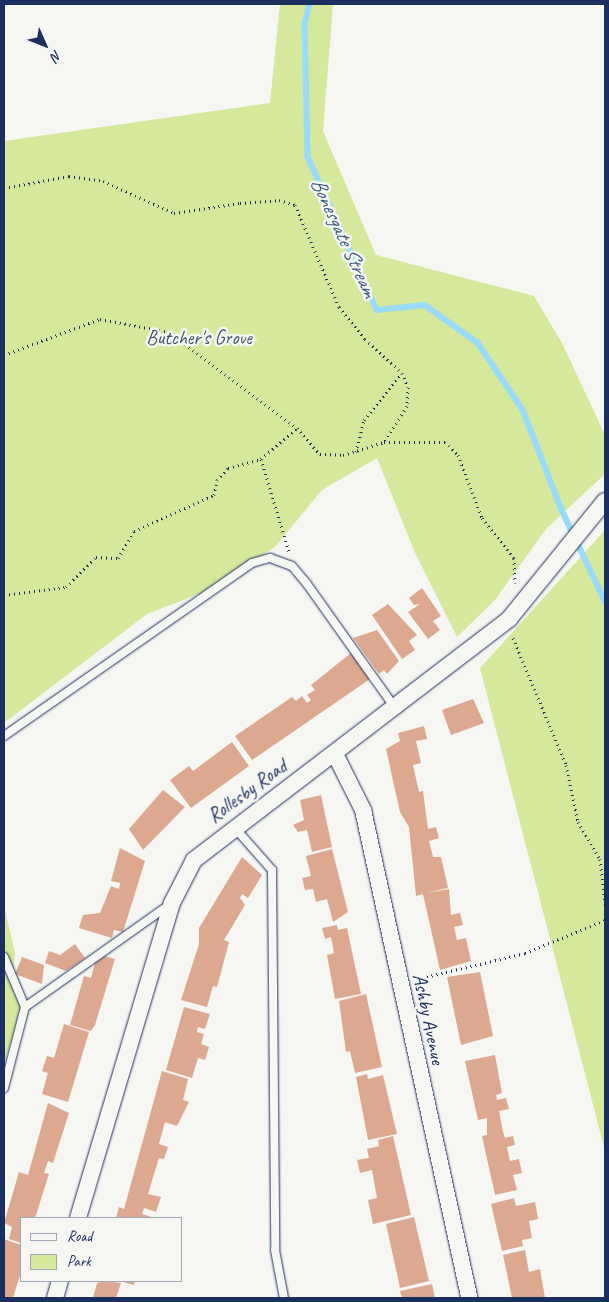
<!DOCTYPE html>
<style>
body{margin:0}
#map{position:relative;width:609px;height:1302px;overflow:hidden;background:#f6f6f2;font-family:Caveat,sans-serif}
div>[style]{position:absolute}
.green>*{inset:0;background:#d5e89c}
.stream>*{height:5.5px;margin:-2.75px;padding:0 2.75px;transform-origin:2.75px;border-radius:2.75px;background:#98dbfa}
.building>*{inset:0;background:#dca990}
.path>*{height:3px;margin-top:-1.5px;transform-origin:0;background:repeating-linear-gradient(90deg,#1b2f5e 0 1px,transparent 0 5px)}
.roads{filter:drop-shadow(0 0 1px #1b2f5e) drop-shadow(0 0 1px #1b2f5e)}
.service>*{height:8px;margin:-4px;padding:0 4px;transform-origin:4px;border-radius:4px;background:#f6f6f2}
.minor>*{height:16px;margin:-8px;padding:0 8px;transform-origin:8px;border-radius:8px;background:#f6f6f2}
span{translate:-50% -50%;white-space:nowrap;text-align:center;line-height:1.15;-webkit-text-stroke:5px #f6f6f2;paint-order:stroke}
.park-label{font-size:20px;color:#40546a}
.street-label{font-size:20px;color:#1b2f5e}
.water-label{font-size:21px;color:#3a5a85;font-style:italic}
.frame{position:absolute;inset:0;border:5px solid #1b2f5e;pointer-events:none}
.legend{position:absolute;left:20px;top:1217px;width:162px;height:65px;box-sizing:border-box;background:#f6f6f2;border:1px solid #9ea6b7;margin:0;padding:6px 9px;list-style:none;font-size:15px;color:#1b2f5e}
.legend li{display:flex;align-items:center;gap:10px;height:25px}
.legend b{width:25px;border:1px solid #9ea6b7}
.north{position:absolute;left:20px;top:20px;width:50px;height:50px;-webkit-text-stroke:4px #f6f6f2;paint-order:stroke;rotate:134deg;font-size:14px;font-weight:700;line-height:20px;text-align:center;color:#1b2f5e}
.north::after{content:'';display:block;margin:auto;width:18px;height:22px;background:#1b2f5e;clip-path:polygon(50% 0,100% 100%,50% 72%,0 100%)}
</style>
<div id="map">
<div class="green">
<div style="clip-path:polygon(280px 4px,333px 4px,323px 131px,376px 255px,534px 296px,562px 343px,605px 435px,605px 474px,546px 529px,495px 600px,457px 637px,415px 553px,377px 458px,322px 490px,275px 547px,201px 593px,147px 614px,4px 723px,4px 141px,270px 103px)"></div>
<div style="clip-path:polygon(605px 530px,605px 1151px,480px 668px)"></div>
<div style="clip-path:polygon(4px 906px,15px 953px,13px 973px,24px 999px,4px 1064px)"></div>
</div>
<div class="stream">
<div style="left:310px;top:4px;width:21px;rotate:104deg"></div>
<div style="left:305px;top:24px;width:133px;rotate:88.7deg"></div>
<div style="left:308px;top:157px;width:168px;rotate:65.7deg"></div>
<div style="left:377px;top:310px;width:48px;rotate:-5.9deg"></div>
<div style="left:425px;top:305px;width:65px;rotate:35.6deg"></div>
<div style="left:478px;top:343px;width:81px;rotate:56.1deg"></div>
<div style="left:523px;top:410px;width:107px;rotate:68.7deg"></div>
<div style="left:562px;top:510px;width:101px;rotate:64.7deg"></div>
</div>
<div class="building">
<div style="clip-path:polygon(422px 588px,441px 616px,433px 621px,440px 630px,428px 639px,408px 612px,420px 604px,414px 605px,409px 598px)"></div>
<div style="clip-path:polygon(388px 604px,417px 635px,409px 641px,415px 650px,402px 659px,372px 615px)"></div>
<div style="clip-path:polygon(377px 630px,399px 661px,387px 674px,384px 670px,379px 674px,353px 638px)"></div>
<div style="clip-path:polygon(351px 653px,370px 679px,252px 760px,235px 736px,292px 697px,296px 701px,302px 696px,307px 703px,311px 700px,307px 695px,315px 690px,311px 685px)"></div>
<div style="clip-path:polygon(473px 699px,484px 723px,451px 735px,442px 710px)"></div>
<div style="clip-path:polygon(424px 726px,427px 739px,416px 741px,421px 763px,413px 765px,419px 792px,423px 791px,428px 829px,436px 827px,439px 838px,429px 841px,433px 857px,441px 857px,448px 888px,426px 893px,449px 889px,451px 915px,460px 913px,463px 925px,454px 927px,457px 940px,466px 938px,471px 961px,440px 970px,423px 894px,416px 896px,409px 827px,400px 812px,386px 749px,400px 741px,398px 733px)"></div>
<div style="clip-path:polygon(232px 742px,249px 766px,191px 808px,170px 780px,189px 766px,193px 771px)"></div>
<div style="clip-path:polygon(163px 790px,185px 807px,143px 850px,129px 829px)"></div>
<div style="clip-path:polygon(321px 795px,332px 847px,312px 852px,307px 830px,298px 832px,293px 825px,304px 820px,300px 800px)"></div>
<div style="clip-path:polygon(120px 848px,145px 861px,123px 932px,114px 930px,112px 938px,79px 928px,83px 915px,100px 913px,111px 886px,119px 889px,120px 883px,111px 881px)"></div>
<div style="clip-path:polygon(332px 849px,348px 912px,333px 922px,327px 899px,316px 902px,313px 889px,305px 890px,302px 878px,311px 876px,306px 856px)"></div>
<div style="clip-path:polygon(242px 857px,262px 875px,248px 898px,242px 894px,240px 898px,245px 905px,224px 940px,229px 942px,217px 987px,213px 986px,207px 1007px,181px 1000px,199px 944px,199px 928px)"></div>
<div style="clip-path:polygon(337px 925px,338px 930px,347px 928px,361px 994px,335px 999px,327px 955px,334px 953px,331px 937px,325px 939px,322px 928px)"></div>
<div style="clip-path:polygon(75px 944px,85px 958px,66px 971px,45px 963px,49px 951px,60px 955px)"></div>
<div style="clip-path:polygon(105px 956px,115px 959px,95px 1025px,91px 1031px,70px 1025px,84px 976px,91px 978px,95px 963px)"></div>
<div style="clip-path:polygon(22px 957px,44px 965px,42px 984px,15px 974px)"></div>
<div style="clip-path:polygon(480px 972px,493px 1036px,461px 1045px,447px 977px)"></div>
<div style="clip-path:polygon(366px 994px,382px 1067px,355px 1073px,350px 1051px,346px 1052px,339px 1001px)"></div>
<div style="clip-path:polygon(184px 1007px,210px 1014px,205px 1029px,198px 1027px,197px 1032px,204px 1034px,201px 1044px,209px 1047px,205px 1060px,198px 1058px,192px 1078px,166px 1070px)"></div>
<div style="clip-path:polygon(64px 1024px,89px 1032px,68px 1102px,42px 1094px,48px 1073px,42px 1071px,47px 1056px,54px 1058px)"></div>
<div style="clip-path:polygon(495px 1055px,502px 1093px,496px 1095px,497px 1100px,506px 1098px,509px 1109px,499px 1111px,503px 1132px,505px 1138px,513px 1136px,515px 1145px,507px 1147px,510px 1161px,519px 1159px,522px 1173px,513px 1175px,517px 1190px,495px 1195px,482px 1136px,487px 1135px,487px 1118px,478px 1120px,465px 1061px)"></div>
<div style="clip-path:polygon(162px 1071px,188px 1079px,183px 1100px,189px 1102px,177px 1126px,165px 1122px,159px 1144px,168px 1147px,164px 1159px,159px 1158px,148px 1194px,161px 1197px,156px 1212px,144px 1208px,142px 1214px,155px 1218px,116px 1218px,119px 1207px,124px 1209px)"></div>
<div style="clip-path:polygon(367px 1074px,368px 1079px,383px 1075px,397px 1134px,368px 1140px,356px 1077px)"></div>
<div style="clip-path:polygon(48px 1103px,69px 1113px,53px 1163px,48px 1161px,44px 1173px,49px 1174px,35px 1218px,21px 1218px,21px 1243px,9px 1239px,12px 1227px,4px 1223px,19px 1172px,28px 1175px)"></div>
<div style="clip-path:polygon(393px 1136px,411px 1215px,373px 1224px,368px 1200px,377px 1198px,372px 1170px,360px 1173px,357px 1160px,369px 1158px,367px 1149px,379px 1146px,378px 1140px)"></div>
<div style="clip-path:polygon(514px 1198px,516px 1206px,535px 1202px,538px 1219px,529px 1221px,532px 1238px,522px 1240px,523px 1246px,502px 1251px,491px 1204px)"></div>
<div style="clip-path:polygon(414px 1217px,429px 1281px,400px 1288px,386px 1224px)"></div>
<div style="clip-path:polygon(4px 1239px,21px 1245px,21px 1272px,13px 1298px,4px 1298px)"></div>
<div style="clip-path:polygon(525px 1250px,529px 1272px,540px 1269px,545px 1298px,512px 1298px,503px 1255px)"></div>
<div style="clip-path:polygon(104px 1281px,121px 1283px,116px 1298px,93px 1298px,97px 1283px)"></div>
<div style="clip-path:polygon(120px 1281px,135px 1281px,134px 1285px)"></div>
<div style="clip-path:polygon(432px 1284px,435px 1298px,402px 1298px,400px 1291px)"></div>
</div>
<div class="path">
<div style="left:4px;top:188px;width:66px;rotate:-10.5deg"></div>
<div style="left:69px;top:176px;width:34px;rotate:8deg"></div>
<div style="left:103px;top:181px;width:78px;rotate:24.3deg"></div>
<div style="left:174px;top:213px;width:67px;rotate:-8.6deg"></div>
<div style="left:240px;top:203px;width:39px;rotate:-4deg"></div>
<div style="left:279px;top:200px;width:17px;rotate:17deg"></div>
<div style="left:295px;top:205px;width:111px;rotate:66.7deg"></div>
<div style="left:339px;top:307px;width:41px;rotate:50.9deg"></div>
<div style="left:365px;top:339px;width:50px;rotate:42.6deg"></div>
<div style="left:402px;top:373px;width:15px;rotate:67deg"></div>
<div style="left:408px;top:387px;width:19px;rotate:93deg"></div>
<div style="left:407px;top:406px;width:43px;rotate:122.6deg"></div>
<div style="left:384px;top:442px;width:61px"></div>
<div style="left:445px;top:442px;width:18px;rotate:45deg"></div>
<div style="left:458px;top:455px;width:67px;rotate:69.1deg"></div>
<div style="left:482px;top:518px;width:51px;rotate:51.3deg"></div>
<div style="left:514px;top:558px;width:25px;rotate:88deg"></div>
<div style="left:4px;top:355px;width:103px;rotate:-20.6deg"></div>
<div style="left:100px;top:319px;width:70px;rotate:10.7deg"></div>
<div style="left:169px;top:332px;width:160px;rotate:36.9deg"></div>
<div style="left:356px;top:452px;width:33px;rotate:-76deg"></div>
<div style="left:364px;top:420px;width:60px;rotate:-51deg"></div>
<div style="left:261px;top:459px;width:97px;rotate:73.2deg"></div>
<div style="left:4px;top:595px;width:63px;rotate:-7.4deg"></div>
<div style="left:66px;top:587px;width:42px;rotate:-45deg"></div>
<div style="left:96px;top:557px;width:22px;rotate:3deg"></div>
<div style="left:118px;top:558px;width:31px;rotate:-59deg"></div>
<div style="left:134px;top:531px;width:88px;rotate:-24.2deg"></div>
<div style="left:214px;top:495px;width:15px;rotate:-79deg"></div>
<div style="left:217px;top:480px;width:16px;rotate:-47deg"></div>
<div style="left:228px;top:468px;width:34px;rotate:-15deg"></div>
<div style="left:261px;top:459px;width:48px;rotate:-40.7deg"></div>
<div style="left:297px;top:428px;width:35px;rotate:49deg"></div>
<div style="left:320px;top:454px;width:23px;rotate:2deg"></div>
<div style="left:343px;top:455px;width:43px;rotate:-17.6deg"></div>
<div style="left:513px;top:638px;width:138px;rotate:67.3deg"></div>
<div style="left:566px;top:765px;width:58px;rotate:78.1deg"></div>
<div style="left:578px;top:822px;width:43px;rotate:59.3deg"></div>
<div style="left:600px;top:859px;width:45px;rotate:83.7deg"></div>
<div style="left:417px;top:979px;width:111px;rotate:-13.5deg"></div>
<div style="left:525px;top:953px;width:87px;rotate:-22.4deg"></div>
</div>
<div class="roads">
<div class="service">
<div style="left:4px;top:736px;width:302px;rotate:-34.9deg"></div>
<div style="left:252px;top:563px;width:19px;rotate:-16deg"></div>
<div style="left:270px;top:558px;width:23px;rotate:20deg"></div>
<div style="left:292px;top:566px;width:23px;rotate:50deg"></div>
<div style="left:307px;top:584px;width:152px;rotate:54.6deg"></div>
<div style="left:235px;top:828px;width:56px;rotate:48.6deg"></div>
<div style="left:272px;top:870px;width:380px;rotate:89.5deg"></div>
<div style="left:275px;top:1250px;width:49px;rotate:79.4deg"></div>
<div style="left:4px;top:957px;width:54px;rotate:67.2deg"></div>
<div style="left:4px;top:1088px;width:84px;rotate:-75.5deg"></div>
<div style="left:25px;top:1007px;width:176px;rotate:-35.3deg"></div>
</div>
<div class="minor">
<div style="left:335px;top:754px;width:63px;rotate:63.4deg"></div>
<div style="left:363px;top:810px;width:499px;rotate:77.7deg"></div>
<div style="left:78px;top:1218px;width:329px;rotate:-73.4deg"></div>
<div style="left:172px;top:903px;width:48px;rotate:-62.9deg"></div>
<div style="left:194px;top:860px;width:397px;rotate:-37.4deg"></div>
<div style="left:509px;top:619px;width:152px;rotate:-50.9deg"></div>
<div style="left:55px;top:1298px;width:18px;rotate:-74deg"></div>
</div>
</div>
<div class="park-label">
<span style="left:199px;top:337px">Butcher's Grove</span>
</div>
<div class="street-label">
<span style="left:247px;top:791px;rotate:-36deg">Rollesby Road</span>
<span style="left:429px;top:1019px;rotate:78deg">Ashby Avenue</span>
</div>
<div class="water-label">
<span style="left:344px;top:237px;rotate:65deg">Bonesgate Stream</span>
</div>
<div class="frame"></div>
<ul class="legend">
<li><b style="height:6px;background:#f6f6f2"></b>Road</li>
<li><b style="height:14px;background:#d5e89c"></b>Park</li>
</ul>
<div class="north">N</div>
</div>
